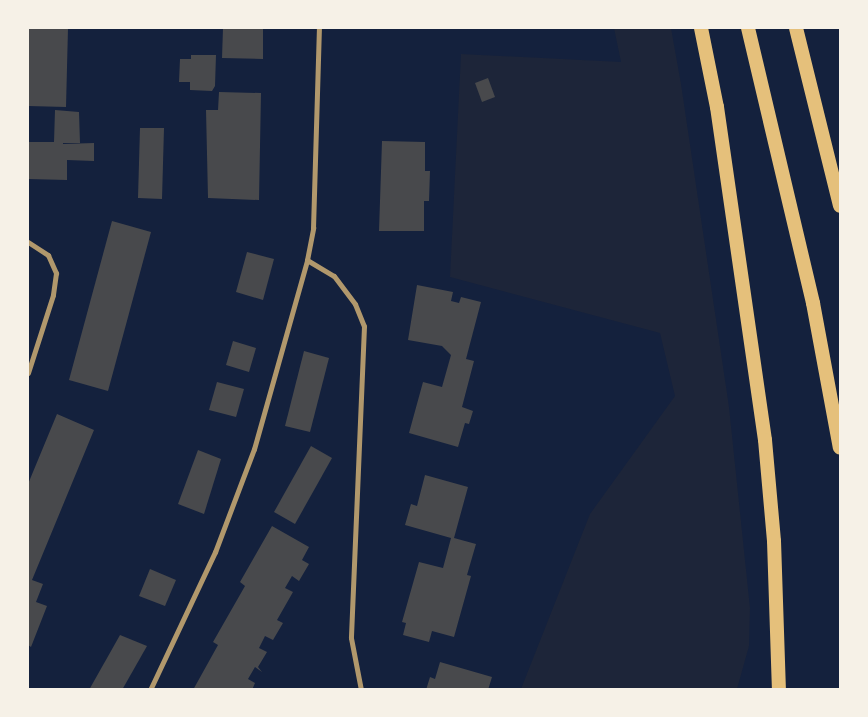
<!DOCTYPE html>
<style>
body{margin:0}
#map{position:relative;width:868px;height:717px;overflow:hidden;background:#14213d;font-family:"Fira Sans Condensed",sans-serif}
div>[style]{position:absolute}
.green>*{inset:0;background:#1d2539}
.building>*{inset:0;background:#48494c}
.minor>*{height:5px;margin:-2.5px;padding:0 2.5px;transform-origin:2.5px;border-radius:2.5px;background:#b1986c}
.trunk>*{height:14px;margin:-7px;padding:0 7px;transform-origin:7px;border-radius:7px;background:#e5c07b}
span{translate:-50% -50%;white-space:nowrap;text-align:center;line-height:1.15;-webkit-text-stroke:5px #f6f1e7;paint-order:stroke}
.frame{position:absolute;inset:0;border:29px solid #f6f1e7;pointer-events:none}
</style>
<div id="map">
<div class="green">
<div style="clip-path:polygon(614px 28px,671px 28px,681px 84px,729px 407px,750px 608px,749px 646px,737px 689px,521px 689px,590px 514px,675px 396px,660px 333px,450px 277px,461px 54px,621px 62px)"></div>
</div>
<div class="building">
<div style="clip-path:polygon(28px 28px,68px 28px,66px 107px,28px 106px)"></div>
<div style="clip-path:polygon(223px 28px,263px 28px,263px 59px,222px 58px)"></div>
<div style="clip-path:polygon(191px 55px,216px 55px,215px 86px,212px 91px,190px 90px,190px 82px,179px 82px,180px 59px,191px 59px)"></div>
<div style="clip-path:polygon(488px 78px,495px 97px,482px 102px,475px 83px)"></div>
<div style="clip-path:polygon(219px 92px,261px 93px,259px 200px,208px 198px,206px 110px,218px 110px)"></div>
<div style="clip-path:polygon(55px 110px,79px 112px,80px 143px,63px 143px,63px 144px,94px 143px,94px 161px,67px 160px,67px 180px,28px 179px,28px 142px,54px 142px)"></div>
<div style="clip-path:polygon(140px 128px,164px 128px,162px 199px,138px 198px)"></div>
<div style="clip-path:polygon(382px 141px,425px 142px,425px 171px,430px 171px,429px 201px,424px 201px,424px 231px,379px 231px)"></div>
<div style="clip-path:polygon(112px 221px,151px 232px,108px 391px,69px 380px)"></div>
<div style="clip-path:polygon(247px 252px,274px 259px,263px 300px,236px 292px)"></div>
<div style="clip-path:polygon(417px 285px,453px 292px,451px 301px,459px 303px,461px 297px,481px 302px,466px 359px,474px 361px,462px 407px,473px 411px,469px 424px,465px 423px,458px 447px,409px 433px,423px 382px,442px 387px,451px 355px,442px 346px,408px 340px)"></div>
<div style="clip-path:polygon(233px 341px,256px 348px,249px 372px,226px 365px)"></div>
<div style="clip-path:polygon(304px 351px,329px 358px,310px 432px,285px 426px)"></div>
<div style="clip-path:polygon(217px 382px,244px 389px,236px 417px,209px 410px)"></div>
<div style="clip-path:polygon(57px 414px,94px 430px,32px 580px,43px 584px,36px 602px,47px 606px,31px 647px,28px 645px,28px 484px)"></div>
<div style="clip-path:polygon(311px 446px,332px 458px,295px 524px,274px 512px)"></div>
<div style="clip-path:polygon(198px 450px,221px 459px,204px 514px,178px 504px)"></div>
<div style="clip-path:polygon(425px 475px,468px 487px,454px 538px,476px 544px,467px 575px,471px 576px,454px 637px,432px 631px,429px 642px,403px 635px,406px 623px,402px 622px,419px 562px,443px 568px,451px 538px,405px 525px,411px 504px,417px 506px)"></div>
<div style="clip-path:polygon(272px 526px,309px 547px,302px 560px,309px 564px,299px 581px,292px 576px,285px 588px,293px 592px,277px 620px,283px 623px,273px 640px,265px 636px,259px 648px,267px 652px,258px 667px,262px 672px,255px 667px,248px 679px,255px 683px,252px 690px,193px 690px,218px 645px,213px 642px,245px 586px,240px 582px)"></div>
<div style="clip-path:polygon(150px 569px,176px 580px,165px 606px,139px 596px)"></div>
<div style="clip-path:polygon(120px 635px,147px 646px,122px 690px,89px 690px)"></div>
<div style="clip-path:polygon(440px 662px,492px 677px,488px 690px,426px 690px,430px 677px,435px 679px)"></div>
</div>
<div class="minor">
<div style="left:28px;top:242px;width:24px;rotate:33deg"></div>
<div style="left:48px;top:255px;width:20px;rotate:66deg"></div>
<div style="left:56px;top:273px;width:22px;rotate:98deg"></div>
<div style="left:53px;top:295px;width:82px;rotate:107.8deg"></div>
<div style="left:307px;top:260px;width:31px;rotate:31deg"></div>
<div style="left:334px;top:276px;width:35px;rotate:53deg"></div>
<div style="left:355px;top:304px;width:24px;rotate:68deg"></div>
<div style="left:364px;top:326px;width:312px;rotate:92.4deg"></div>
<div style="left:351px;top:638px;width:53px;rotate:79.1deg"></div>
<div style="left:150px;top:690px;width:153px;rotate:-64.8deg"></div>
<div style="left:215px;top:552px;width:110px;rotate:-69.3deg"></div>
<div style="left:254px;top:449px;width:196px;rotate:-74.3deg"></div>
<div style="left:307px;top:260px;width:33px;rotate:-79deg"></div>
<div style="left:313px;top:228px;width:200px;rotate:-88.3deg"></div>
</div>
<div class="trunk">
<div style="left:701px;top:28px;width:81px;rotate:78.6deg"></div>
<div style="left:717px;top:107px;width:336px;rotate:81.8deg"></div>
<div style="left:765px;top:440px;width:101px;rotate:84.9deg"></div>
<div style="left:774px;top:541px;width:149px;rotate:88.1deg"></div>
<div style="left:748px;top:28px;width:283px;rotate:76.7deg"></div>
<div style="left:813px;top:303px;width:147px;rotate:79.5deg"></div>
<div style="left:796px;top:28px;width:183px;rotate:76.1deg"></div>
</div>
<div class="frame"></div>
</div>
